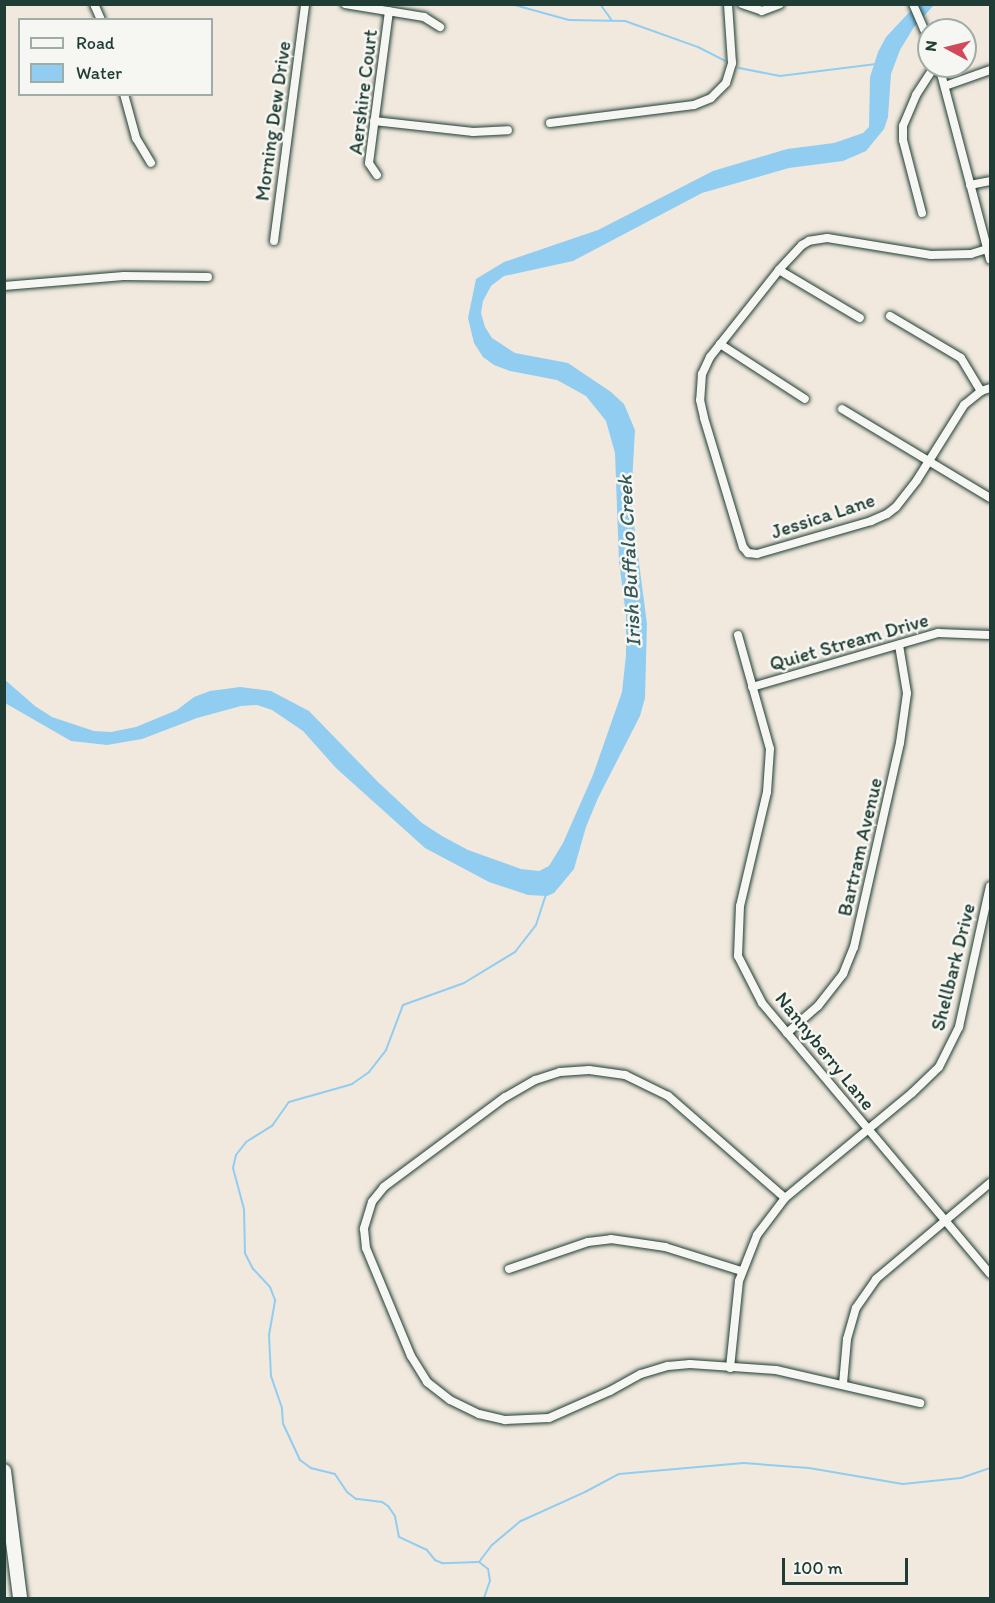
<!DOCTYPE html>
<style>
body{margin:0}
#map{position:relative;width:995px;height:1603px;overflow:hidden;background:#f1e9de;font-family:Itim,sans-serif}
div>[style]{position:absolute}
.water>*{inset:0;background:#91cdf1}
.stream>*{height:2px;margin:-1px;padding:0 1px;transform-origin:1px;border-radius:1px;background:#91cdf1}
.roads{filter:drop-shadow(0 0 2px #1f3d34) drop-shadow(0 0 2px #1f3d34)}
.minor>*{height:8px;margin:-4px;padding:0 4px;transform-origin:4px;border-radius:4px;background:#f6f6f2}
.trunk>*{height:14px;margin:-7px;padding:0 7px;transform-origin:7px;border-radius:7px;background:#f6f6f2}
span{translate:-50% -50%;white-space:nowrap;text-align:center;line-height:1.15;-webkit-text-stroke:5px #f6f6f2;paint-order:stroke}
.street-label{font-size:20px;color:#1f3d34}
.water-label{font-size:21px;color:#365a5a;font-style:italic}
.frame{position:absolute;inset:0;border:6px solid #1f3d34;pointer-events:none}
.legend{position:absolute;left:18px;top:18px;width:195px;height:78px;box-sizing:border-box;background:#f6f6f2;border:2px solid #a0aca6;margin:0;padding:8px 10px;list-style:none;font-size:18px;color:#1f3d34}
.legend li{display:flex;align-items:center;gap:12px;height:30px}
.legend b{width:30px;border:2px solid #a0aca6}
.north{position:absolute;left:917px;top:18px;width:60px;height:60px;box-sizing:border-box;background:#f6f6f2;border:2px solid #a0aca6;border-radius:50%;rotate:277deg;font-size:16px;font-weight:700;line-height:24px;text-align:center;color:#1f3d34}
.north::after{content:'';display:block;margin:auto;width:21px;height:27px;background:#d1495b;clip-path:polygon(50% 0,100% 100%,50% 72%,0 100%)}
.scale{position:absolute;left:782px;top:1558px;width:126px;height:27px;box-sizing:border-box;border:3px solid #1f3d34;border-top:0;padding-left:8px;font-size:18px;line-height:21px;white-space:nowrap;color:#1f3d34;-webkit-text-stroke:4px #f6f6f2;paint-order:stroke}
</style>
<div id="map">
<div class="water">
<div style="clip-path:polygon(916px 5px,934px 5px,914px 27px,900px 50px,891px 74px,888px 117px,884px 129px,866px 151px,843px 161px,789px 168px,702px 193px,573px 261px,504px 276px,491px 286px,483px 301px,481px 313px,485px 327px,492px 338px,515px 353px,568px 363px,611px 392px,624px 404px,635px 430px,631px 501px,647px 624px,645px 698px,640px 716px,598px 798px,586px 827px,574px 869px,554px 893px,547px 896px,528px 895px,489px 882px,425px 848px,336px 768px,303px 731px,272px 710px,257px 705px,241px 706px,197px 718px,142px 739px,107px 745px,71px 741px,5px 703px,4px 679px,35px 706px,52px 717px,94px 731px,111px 732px,136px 727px,177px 710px,194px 697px,210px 691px,240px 687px,271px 691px,309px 711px,378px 782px,422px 823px,442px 836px,468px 850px,521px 869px,539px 871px,549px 866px,563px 843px,593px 775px,622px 692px,626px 655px,626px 615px,619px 562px,615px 453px,606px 421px,586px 396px,557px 380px,510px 371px,494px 365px,483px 357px,474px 343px,468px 318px,476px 279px,504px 262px,598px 230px,713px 171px,787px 149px,834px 143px,863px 133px,869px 127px,870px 77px,878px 52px,886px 37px)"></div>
</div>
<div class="stream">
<div style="left:511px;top:4px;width:60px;rotate:15.4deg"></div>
<div style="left:569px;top:20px;width:56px;rotate:1deg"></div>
<div style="left:625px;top:21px;width:77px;rotate:19.6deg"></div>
<div style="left:698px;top:47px;width:30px;rotate:27deg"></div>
<div style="left:600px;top:4px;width:19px;rotate:54deg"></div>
<div style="left:739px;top:68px;width:42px;rotate:11deg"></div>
<div style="left:780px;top:76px;width:97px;rotate:-7.1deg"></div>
<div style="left:479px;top:1562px;width:21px;rotate:-53deg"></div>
<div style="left:492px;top:1545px;width:38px;rotate:-40deg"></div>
<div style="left:521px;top:1521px;width:70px;rotate:-24.4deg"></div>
<div style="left:585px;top:1492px;width:38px;rotate:-28deg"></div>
<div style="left:619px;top:1474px;width:125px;rotate:-5deg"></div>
<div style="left:744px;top:1463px;width:65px;rotate:4.4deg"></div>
<div style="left:809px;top:1468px;width:95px;rotate:9.7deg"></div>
<div style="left:903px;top:1484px;width:58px;rotate:-5.9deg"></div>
<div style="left:961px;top:1478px;width:31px;rotate:-19deg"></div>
<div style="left:484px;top:1598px;width:18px;rotate:-71deg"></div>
<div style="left:490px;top:1581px;width:12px;rotate:-99deg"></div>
<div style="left:488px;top:1569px;width:11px;rotate:-142deg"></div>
<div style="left:479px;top:1562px;width:37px;rotate:178deg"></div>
<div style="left:442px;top:1563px;width:8px;rotate:-157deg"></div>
<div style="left:435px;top:1560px;width:13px;rotate:-129deg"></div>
<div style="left:427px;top:1550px;width:31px;rotate:-155deg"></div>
<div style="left:399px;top:1537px;width:21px;rotate:-101deg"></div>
<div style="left:395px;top:1516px;width:12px;rotate:-125deg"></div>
<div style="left:388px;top:1506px;width:7px;rotate:-146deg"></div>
<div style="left:382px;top:1502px;width:26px;rotate:-173deg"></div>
<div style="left:356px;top:1499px;width:11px;rotate:-142deg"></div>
<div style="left:347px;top:1492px;width:22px;rotate:-124deg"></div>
<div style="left:335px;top:1474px;width:25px;rotate:-166deg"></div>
<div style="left:311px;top:1468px;width:14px;rotate:-144deg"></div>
<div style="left:300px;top:1460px;width:40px;rotate:-115deg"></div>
<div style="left:283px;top:1424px;width:16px;rotate:-94deg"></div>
<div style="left:282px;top:1408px;width:34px;rotate:-109deg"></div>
<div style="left:271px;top:1376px;width:41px;rotate:-92.8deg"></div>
<div style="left:269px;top:1335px;width:36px;rotate:-80deg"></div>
<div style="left:275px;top:1300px;width:14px;rotate:-111deg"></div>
<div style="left:270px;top:1287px;width:25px;rotate:-133deg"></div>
<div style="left:253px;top:1269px;width:18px;rotate:-117deg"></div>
<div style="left:245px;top:1253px;width:44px;rotate:-91.3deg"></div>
<div style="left:244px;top:1209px;width:42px;rotate:-105deg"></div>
<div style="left:233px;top:1168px;width:13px;rotate:-77deg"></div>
<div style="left:236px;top:1155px;width:16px;rotate:-52deg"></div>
<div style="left:246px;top:1142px;width:31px;rotate:-32deg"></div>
<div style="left:272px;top:1126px;width:29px;rotate:-55deg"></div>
<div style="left:289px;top:1102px;width:66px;rotate:-15.9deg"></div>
<div style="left:352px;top:1084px;width:21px;rotate:-35deg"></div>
<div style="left:369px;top:1072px;width:28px;rotate:-52deg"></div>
<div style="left:386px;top:1050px;width:48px;rotate:-69.3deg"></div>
<div style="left:403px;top:1005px;width:65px;rotate:-19.8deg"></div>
<div style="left:464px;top:983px;width:60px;rotate:-31.3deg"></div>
<div style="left:515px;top:952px;width:34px;rotate:-52deg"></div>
<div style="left:536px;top:925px;width:33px;rotate:-72deg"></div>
</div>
<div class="roads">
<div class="minor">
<div style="left:94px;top:4px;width:17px;rotate:66deg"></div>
<div style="left:345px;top:4px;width:80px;rotate:9.3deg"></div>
<div style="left:424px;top:17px;width:19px;rotate:32deg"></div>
<div style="left:742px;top:4px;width:21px;rotate:19deg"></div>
<div style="left:762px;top:11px;width:19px;rotate:-21deg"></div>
<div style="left:913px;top:4px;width:40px;rotate:66.6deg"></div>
<div style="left:939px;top:66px;width:200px;rotate:75.2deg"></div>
<div style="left:945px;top:86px;width:48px;rotate:-19.6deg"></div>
<div style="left:124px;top:94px;width:46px;rotate:74.7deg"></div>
<div style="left:136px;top:138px;width:29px;rotate:59deg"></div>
<div style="left:374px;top:121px;width:100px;rotate:6.3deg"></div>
<div style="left:473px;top:132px;width:35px;rotate:-3deg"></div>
<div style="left:550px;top:123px;width:145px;rotate:-7.1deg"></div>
<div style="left:694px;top:105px;width:18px;rotate:-22deg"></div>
<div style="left:711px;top:98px;width:21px;rotate:-45deg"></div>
<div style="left:726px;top:83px;width:21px;rotate:-73deg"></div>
<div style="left:732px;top:63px;width:59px;rotate:-93.9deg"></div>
<div style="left:377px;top:175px;width:14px;rotate:-124deg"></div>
<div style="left:369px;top:163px;width:153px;rotate:-82.5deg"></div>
<div style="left:970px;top:185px;width:20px;rotate:-11deg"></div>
<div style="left:922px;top:213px;width:75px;rotate:-104.6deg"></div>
<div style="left:903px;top:140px;width:14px;rotate:-90deg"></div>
<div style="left:903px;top:126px;width:34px;rotate:-67deg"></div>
<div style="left:916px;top:95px;width:35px;rotate:-57deg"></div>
<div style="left:274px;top:241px;width:239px;rotate:-82.5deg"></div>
<div style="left:987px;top:249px;width:17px;rotate:163deg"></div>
<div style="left:971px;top:254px;width:40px;rotate:178.6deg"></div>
<div style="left:931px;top:255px;width:105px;rotate:-170.7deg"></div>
<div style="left:827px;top:238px;width:18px;rotate:171deg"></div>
<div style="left:809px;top:241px;width:8px;rotate:150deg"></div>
<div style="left:802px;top:245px;width:34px;rotate:133deg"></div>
<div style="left:779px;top:270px;width:111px;rotate:128.4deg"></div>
<div style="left:710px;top:357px;width:19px;rotate:115deg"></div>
<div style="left:702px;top:374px;width:26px;rotate:94deg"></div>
<div style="left:700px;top:400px;width:18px;rotate:77deg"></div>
<div style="left:704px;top:418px;width:135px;rotate:73.2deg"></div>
<div style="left:743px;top:547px;width:8px;rotate:50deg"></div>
<div style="left:748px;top:553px;width:9px;rotate:6deg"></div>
<div style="left:757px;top:554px;width:119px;rotate:-16.1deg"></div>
<div style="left:871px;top:521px;width:17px;rotate:-24deg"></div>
<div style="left:887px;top:514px;width:11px;rotate:-38deg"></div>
<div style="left:896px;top:507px;width:34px;rotate:-52deg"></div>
<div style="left:917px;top:480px;width:89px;rotate:-57.9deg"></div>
<div style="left:964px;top:405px;width:22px;rotate:-39deg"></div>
<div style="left:981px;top:391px;width:9px;rotate:-18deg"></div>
<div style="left:779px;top:270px;width:94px;rotate:30.7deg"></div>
<div style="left:4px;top:286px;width:120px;rotate:-4.8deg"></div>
<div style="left:124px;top:276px;width:84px;rotate:0.7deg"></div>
<div style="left:890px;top:316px;width:82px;rotate:30.6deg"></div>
<div style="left:961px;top:358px;width:39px;rotate:59deg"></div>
<div style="left:720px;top:344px;width:101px;rotate:32.9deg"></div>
<div style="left:842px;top:409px;width:173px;rotate:31deg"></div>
<div style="left:738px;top:635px;width:118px;rotate:74.3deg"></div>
<div style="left:770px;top:749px;width:43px;rotate:94deg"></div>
<div style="left:767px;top:792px;width:117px;rotate:103.3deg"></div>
<div style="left:740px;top:906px;width:50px;rotate:92.3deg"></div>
<div style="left:738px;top:956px;width:53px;rotate:62.9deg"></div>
<div style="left:762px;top:1003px;width:354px;rotate:49.9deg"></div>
<div style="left:752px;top:687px;width:194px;rotate:-16.2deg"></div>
<div style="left:938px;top:633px;width:52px;rotate:2.2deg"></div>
<div style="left:787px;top:1033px;width:41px;rotate:-41.1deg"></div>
<div style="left:818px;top:1006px;width:41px;rotate:-52deg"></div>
<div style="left:843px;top:974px;width:29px;rotate:-68deg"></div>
<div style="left:854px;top:947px;width:209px;rotate:-77.3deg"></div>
<div style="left:900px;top:743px;width:50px;rotate:-82deg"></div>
<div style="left:907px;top:693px;width:49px;rotate:-99.5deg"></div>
<div style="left:785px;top:1198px;width:155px;rotate:-138.9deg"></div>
<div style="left:668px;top:1096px;width:48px;rotate:-154deg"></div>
<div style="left:625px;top:1075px;width:36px;rotate:-172deg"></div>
<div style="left:589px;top:1070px;width:29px;rotate:176deg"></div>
<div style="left:560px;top:1072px;width:26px;rotate:162deg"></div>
<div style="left:535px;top:1080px;width:34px;rotate:150deg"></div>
<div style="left:505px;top:1097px;width:151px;rotate:143.4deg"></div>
<div style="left:384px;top:1187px;width:19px;rotate:129deg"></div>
<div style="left:372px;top:1202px;width:28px;rotate:107deg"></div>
<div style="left:364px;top:1229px;width:19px;rotate:84deg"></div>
<div style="left:366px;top:1248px;width:117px;rotate:67.4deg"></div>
<div style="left:411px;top:1356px;width:31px;rotate:58deg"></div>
<div style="left:427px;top:1382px;width:29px;rotate:38deg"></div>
<div style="left:450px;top:1400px;width:32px;rotate:26deg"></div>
<div style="left:479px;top:1414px;width:27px;rotate:13deg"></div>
<div style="left:505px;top:1420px;width:44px;rotate:-2.6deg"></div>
<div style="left:549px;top:1418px;width:67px;rotate:-23.9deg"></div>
<div style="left:610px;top:1391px;width:35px;rotate:-29deg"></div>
<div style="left:641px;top:1374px;width:28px;rotate:-17deg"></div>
<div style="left:668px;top:1366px;width:22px;rotate:-5deg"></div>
<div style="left:690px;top:1364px;width:86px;rotate:4deg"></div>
<div style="left:776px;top:1370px;width:148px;rotate:12.9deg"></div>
<div style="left:509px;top:1269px;width:83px;rotate:-18.9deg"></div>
<div style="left:588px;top:1242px;width:23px;rotate:-7deg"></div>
<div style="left:611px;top:1239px;width:55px;rotate:8.4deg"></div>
<div style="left:665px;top:1247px;width:80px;rotate:17.5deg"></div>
<div style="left:730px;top:1368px;width:87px;rotate:-84.1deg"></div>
<div style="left:739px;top:1281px;width:49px;rotate:-68.6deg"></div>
<div style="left:757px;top:1235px;width:46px;rotate:-52.9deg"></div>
<div style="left:785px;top:1198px;width:165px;rotate:-39.6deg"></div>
<div style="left:912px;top:1093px;width:37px;rotate:-44deg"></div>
<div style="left:939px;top:1067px;width:45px;rotate:-63.4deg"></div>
<div style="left:959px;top:1027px;width:144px;rotate:-77.6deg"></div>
<div style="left:843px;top:1384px;width:45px;rotate:-84.9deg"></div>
<div style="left:847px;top:1339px;width:32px;rotate:-74deg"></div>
<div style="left:856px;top:1308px;width:35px;rotate:-55deg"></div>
<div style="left:876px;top:1279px;width:149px;rotate:-40.1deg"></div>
</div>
<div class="trunk">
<div style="left:4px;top:1471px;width:128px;rotate:82.8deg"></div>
</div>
</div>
<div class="street-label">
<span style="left:363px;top:92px;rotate:-83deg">Aershire Court</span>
<span style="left:273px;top:121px;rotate:-82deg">Morning Dew Drive</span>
<span style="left:823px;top:516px;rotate:-18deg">Jessica Lane</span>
<span style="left:849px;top:642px;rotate:-16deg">Quiet Stream Drive</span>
<span style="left:860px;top:847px;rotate:-77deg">Bartram Avenue</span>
<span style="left:953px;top:967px;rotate:-76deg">Shellbark Drive</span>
<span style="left:825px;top:1051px;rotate:51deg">Nannyberry Lane</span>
</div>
<div class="water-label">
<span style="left:629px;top:561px;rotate:-93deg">Irish Buffalo Creek</span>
</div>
<div class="frame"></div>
<ul class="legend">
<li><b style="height:8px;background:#f6f6f2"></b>Road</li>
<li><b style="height:16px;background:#91cdf1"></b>Water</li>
</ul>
<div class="north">N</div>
<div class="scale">100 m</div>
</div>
